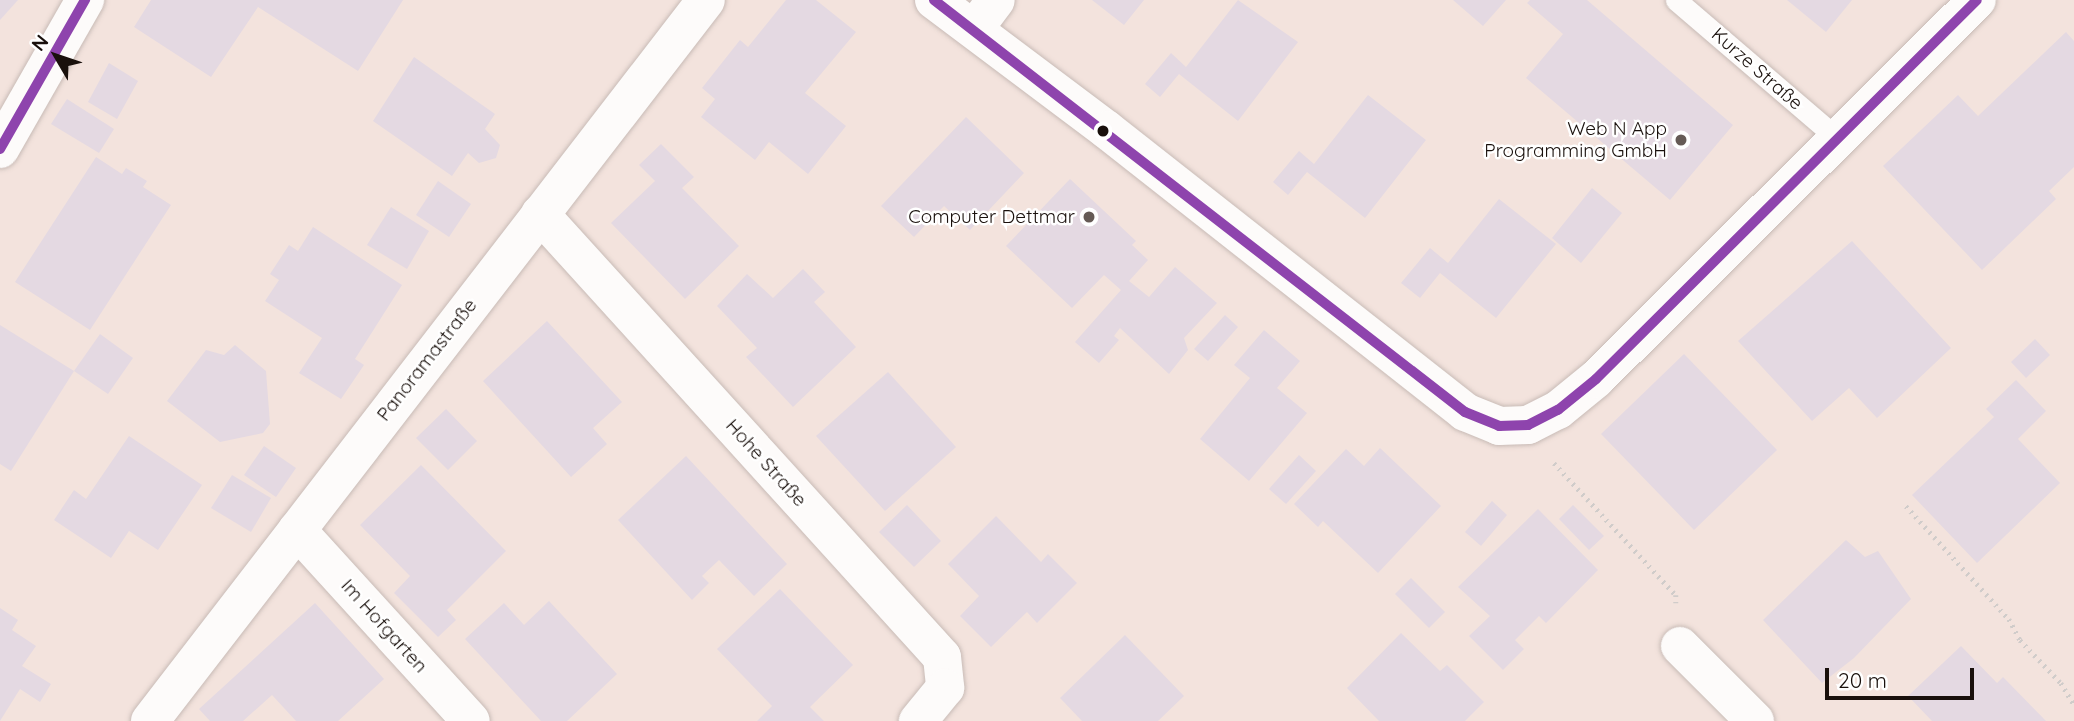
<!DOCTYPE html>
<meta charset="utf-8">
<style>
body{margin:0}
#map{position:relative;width:2074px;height:721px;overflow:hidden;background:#f3e3dd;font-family:Quicksand,sans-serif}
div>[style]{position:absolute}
.building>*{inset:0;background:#e4d9e2}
.path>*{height:4.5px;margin-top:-2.25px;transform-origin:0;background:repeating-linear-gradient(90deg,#d0ccca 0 2px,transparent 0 7px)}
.roads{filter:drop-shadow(0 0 2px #c8bbb6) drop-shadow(0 0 2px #c8bbb6)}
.lane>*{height:21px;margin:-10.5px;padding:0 10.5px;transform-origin:10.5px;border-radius:10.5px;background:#fdfbfa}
.street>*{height:38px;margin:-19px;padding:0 19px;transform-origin:19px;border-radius:19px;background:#fdfbfa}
.bus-1>*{height:10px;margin:-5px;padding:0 5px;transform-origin:5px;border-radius:5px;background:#8e44ad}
.dots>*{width:19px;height:19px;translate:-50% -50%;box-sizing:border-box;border:4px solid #fff;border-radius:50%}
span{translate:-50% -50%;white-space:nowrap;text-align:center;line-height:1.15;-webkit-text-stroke:5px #fff;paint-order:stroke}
.street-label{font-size:19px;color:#19100c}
.poi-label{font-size:19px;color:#19100c}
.right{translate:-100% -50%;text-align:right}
.north{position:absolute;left:21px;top:21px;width:70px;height:70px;-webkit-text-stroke:5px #fff;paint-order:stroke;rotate:309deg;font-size:19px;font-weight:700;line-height:28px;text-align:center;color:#19100c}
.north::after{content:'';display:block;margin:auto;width:24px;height:32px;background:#19100c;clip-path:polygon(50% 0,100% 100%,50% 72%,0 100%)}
.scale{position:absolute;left:1825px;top:668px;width:149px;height:32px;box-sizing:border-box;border:4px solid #19100c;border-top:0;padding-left:9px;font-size:21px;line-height:24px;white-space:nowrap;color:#19100c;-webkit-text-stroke:5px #fff;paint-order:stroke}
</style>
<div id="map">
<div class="building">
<div style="clip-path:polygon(0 0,18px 0,0 20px)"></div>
<div style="clip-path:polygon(151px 0,403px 0,358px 71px,258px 7px,211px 77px,134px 27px)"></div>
<div style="clip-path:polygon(786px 0,816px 0,856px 32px,805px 93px,846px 126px,808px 174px,769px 142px,755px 160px,701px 117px,715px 99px,702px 88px,740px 40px,748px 47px)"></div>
<div style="clip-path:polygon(1092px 0,1144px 0,1124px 25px)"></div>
<div style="clip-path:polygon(1238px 0,1298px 42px,1238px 121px,1179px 74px,1160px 97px,1145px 84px,1171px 53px,1186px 67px)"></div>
<div style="clip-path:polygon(1453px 0,1506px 0,1483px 26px)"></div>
<div style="clip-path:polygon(1530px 0,1587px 0,1733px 125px,1670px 200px,1526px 78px,1563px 34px,1527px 3px)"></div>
<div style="clip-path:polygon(1787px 0,1852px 0,1826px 32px)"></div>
<div style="clip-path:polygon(2066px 32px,2074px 41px,2074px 167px,2049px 191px,2056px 199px,1982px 270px,1883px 166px,1958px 95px,1978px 116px)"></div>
<div style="clip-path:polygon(414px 57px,495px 114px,485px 129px,500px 145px,496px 158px,479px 163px,468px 153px,452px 176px,373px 121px)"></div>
<div style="clip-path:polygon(109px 63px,138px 81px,117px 119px,88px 102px)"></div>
<div style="clip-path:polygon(1368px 95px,1426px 140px,1365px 218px,1307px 172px,1288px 195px,1273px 182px,1299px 151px,1314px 164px)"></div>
<div style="clip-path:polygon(67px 99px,114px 129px,99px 153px,51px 124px)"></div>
<div style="clip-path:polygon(966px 117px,1024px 173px,970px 230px,944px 206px,914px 237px,881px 206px)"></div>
<div style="clip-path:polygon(661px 144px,694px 177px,682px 188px,739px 246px,685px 299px,611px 223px,655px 181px,639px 165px)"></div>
<div style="clip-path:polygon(96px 157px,122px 174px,126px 168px,147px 181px,143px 187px,171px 205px,90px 330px,15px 282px)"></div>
<div style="clip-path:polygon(1070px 179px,1136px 241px,1132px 245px,1148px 260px,1129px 281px,1149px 297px,1175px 267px,1217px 303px,1184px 338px,1188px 350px,1169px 374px,1120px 328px,1114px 336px,1119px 340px,1099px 363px,1075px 342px,1121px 290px,1104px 275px,1072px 308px,1006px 246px)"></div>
<div style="clip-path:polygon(438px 181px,471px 204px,449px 237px,416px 215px)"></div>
<div style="clip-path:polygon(1592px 188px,1622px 213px,1581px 263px,1552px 238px)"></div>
<div style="clip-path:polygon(1499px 199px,1556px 244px,1496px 318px,1440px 273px,1420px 298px,1401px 283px,1430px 248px,1448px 263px)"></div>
<div style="clip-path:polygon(391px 207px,429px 231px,407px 269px,367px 245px)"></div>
<div style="clip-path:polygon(313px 227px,402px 285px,355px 359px,364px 365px,341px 399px,299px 373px,322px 338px,265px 301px,279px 280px,270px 274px,289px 245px,298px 251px)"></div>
<div style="clip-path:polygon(1852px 241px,1951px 348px,1877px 418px,1849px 388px,1812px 421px,1738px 341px)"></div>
<div style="clip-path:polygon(803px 269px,825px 292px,814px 302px,856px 347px,793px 407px,746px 357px,757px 348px,717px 306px,747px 274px,773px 298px)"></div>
<div style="clip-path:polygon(1225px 315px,1238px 327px,1208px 361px,1194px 349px)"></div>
<div style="clip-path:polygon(547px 321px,622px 402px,593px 428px,607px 444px,571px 477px,483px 381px)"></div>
<div style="clip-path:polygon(0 325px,74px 371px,11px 471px,0 464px)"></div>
<div style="clip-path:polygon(1264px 330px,1300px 361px,1277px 388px,1307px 413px,1249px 481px,1200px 439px,1250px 378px,1234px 365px)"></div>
<div style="clip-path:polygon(100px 334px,133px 358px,108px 394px,74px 371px)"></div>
<div style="clip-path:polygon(2035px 339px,2050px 355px,2026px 378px,2011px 362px)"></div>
<div style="clip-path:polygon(235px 345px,266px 371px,270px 424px,263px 433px,220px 442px,167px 401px,206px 350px,224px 355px)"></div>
<div style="clip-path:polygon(1684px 354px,1777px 450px,1694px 530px,1601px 434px)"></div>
<div style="clip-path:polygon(888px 372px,956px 447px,885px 511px,816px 436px)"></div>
<div style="clip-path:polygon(2016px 380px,2046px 411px,2018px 439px,2060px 483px,1977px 563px,1912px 495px,1994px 417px,1986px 409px)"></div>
<div style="clip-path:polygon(446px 409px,477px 441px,448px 470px,416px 438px)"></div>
<div style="clip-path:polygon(129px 436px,202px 485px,158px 550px,129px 531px,111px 558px,54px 520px,74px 490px,86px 499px)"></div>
<div style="clip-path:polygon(264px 446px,296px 468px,276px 497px,244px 475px)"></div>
<div style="clip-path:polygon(1380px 448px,1441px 506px,1378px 573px,1323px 521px,1318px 527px,1294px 504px,1346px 449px,1364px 466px)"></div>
<div style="clip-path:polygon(1299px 455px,1316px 471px,1286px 504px,1269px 489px)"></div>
<div style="clip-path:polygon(686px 456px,787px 564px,754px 596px,719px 560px,702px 576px,709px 583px,692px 600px,618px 520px)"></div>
<div style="clip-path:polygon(421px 465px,506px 551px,447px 610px,456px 620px,438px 637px,394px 593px,410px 576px,360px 525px)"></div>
<div style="clip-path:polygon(232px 475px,271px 498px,251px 532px,211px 508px)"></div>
<div style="clip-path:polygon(1492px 501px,1507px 515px,1481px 546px,1465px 532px)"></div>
<div style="clip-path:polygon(907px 505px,941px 541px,914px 567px,879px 532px)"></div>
<div style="clip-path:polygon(1573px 505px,1604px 536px,1589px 550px,1559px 519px)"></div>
<div style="clip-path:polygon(1538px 509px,1598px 570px,1546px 623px,1539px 616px,1515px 640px,1524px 649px,1503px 670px,1469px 636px,1490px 616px,1458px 587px)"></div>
<div style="clip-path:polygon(996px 516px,1041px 562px,1048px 554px,1077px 583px,1037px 623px,1027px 612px,991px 647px,960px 616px,979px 596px,948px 564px)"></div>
<div style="clip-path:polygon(1846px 540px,1865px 557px,1878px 551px,1911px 599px,1854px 658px,1822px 683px,1763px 620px)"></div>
<div style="clip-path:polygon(1411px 578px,1445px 612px,1429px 628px,1395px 594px)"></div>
<div style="clip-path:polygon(780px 589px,853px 665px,810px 707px,824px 721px,757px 721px,772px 706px,717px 649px)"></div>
<div style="clip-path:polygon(549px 601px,617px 674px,567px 721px,541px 721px,465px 639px,504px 603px,524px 625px)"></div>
<div style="clip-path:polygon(315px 603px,384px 679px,338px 721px,296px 721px,272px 695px,243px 721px,210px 721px,199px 709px)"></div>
<div style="clip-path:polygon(0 608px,18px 620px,12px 630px,36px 646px,22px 666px,51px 684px,40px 702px,20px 689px,0 721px)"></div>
<div style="clip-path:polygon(1401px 633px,1440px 671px,1447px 665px,1484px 702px,1465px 721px,1379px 721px,1347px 688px)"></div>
<div style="clip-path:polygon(1125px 635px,1184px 696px,1158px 721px,1082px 721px,1060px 698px)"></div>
<div style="clip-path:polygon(1961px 646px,1997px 683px,2003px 677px,2046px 721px,1932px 721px,1908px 696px)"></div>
</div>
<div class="path">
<div style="left:1554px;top:463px;width:180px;rotate:47.3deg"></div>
<div style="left:1676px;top:595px;width:8px;rotate:90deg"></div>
<div style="left:1906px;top:506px;width:153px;rotate:47.7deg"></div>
<div style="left:2009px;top:619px;width:24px;rotate:62deg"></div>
<div style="left:2020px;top:640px;width:59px;rotate:46.4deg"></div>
<div style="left:2061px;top:683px;width:26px;rotate:59deg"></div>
</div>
<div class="roads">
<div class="lane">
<div style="left:1676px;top:0;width:213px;rotate:40.6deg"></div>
</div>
<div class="street">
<div style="left:934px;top:0;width:216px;rotate:36.9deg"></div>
<div style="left:1107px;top:130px;width:456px;rotate:38.2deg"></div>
<div style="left:1465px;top:412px;width:37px;rotate:22deg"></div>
<div style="left:1499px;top:426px;width:29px;rotate:-2deg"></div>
<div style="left:1528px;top:425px;width:34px;rotate:-27deg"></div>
<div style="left:1558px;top:410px;width:49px;rotate:-39.2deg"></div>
<div style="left:1596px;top:379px;width:537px;rotate:-44.85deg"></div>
<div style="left:974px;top:29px;width:36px;rotate:-53deg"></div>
<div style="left:0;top:149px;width:172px;rotate:-60.3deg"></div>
<div style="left:540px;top:214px;width:598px;rotate:47.78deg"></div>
<div style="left:942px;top:657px;width:31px;rotate:84deg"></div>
<div style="left:945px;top:688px;width:43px;rotate:129.3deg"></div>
<div style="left:297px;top:530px;width:258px;rotate:47.7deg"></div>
<div style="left:1680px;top:646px;width:106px;rotate:45deg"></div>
<div style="left:150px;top:721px;width:910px;rotate:-52.36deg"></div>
</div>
</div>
<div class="bus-1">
<div style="left:934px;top:0;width:672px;rotate:37.81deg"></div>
<div style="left:1465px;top:412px;width:37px;rotate:22deg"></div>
<div style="left:1499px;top:426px;width:29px;rotate:-2deg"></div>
<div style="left:1528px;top:425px;width:34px;rotate:-27deg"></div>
<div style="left:1558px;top:410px;width:49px;rotate:-39.2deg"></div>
<div style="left:1596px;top:379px;width:537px;rotate:-44.85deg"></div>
<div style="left:0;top:149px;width:172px;rotate:-60.3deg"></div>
</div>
<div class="dots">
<div style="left:1103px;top:131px;background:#19100c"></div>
<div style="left:1681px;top:140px;background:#655a55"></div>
<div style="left:1089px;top:217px;background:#655a55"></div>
</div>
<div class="street-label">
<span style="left:1757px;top:69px;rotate:41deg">Kurze Straße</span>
<span style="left:427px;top:360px;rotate:-52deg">Panoramastraße</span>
<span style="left:766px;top:463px;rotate:48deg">Hohe Straße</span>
<span style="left:384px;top:626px;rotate:48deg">Im Hofgarten</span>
</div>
<div class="poi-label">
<span class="right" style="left:1667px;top:140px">Web N App<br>Programming GmbH</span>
<span class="right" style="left:1075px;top:217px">Computer Dettmar</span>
</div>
<div class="north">N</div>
<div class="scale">20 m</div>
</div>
